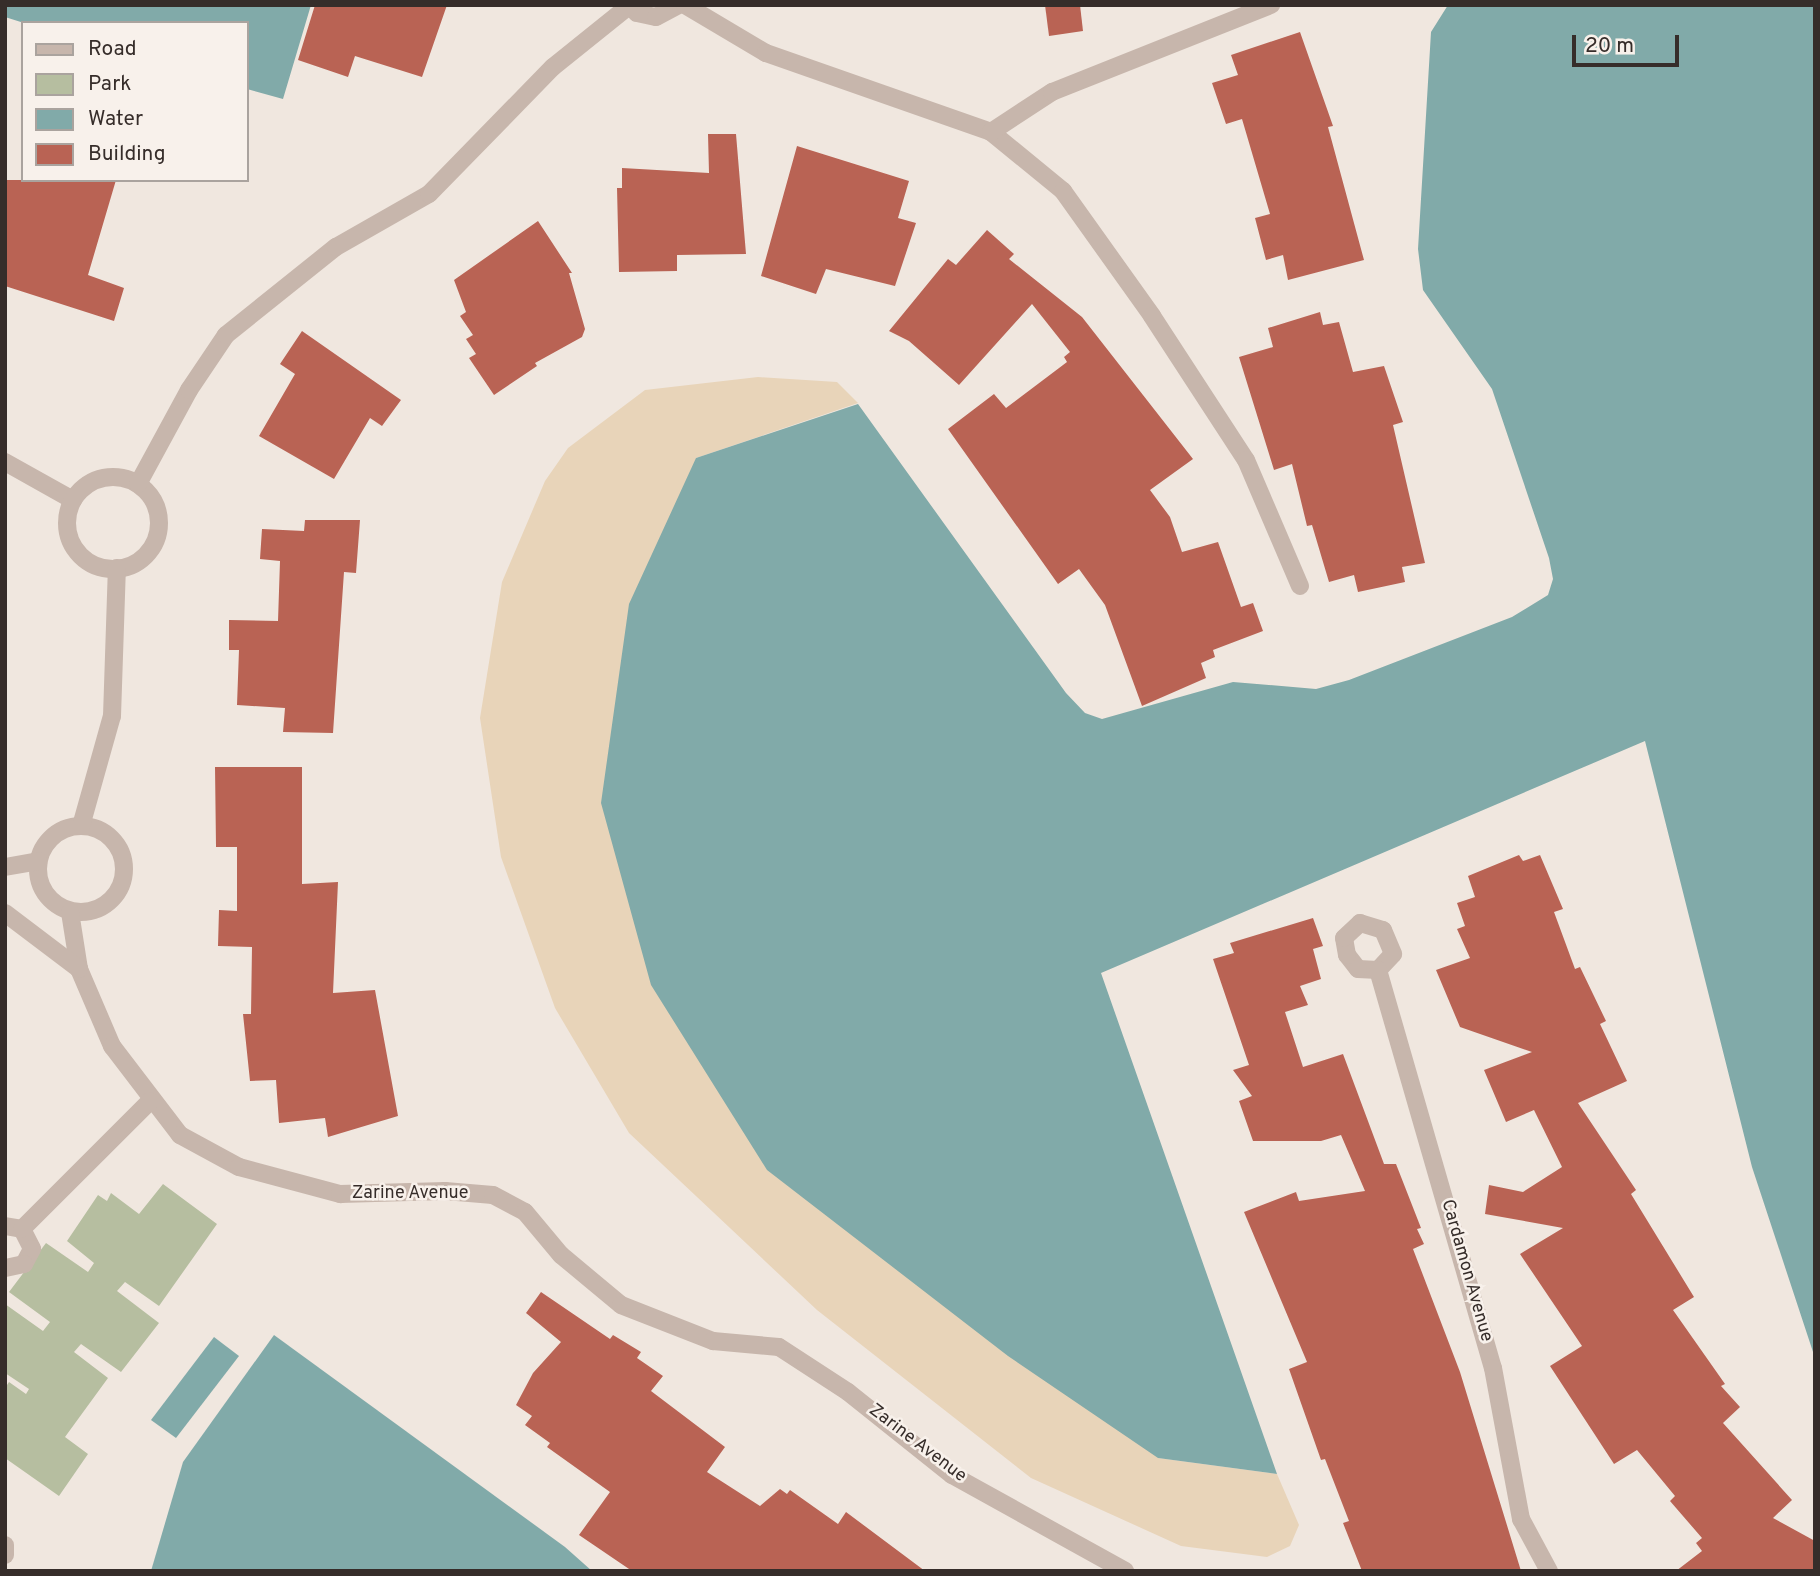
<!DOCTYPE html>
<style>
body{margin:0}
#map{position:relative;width:1820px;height:1576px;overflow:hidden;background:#f0e7df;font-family:Overpass,sans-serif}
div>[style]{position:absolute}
.green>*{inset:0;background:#b6bea0}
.sand>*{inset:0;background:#e8d4b9}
.water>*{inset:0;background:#81aaa9}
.building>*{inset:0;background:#b96354}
.street>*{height:18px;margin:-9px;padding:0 9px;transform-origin:9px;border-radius:9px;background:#c7b6ac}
.street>.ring{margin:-9px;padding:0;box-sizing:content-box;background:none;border:18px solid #c7b6ac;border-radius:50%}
span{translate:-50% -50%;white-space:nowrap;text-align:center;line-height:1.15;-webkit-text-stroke:5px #f8f1eb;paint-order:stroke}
.street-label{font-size:18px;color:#362d2a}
.frame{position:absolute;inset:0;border:7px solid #362d2a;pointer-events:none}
.legend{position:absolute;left:21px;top:21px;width:228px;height:161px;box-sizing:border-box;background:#f8f1eb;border:2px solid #aaa39e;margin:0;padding:9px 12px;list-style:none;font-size:21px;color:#362d2a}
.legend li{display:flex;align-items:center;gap:14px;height:35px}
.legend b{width:35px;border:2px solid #aaa39e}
.scale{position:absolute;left:1572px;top:35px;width:107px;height:32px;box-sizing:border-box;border:4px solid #362d2a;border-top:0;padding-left:9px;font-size:21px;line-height:24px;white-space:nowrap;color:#362d2a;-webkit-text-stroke:5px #f8f1eb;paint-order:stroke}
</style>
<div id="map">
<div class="green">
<div style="clip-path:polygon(163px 1184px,217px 1224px,159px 1306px,125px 1282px,117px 1291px,159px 1323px,121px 1372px,81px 1344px,74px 1352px,108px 1378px,65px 1437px,88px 1454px,59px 1496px,5px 1458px,5px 1388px,9px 1382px,26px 1394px,29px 1389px,5px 1373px,5px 1304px,43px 1331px,50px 1322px,9px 1292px,46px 1243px,88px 1272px,94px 1263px,67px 1241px,98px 1195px,107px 1201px,111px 1193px,139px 1214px)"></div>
</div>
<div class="sand">
<div style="clip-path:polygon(758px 377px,837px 382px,858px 403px,696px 458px,1158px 1458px,1277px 1474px,1299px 1525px,1290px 1546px,1267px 1557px,1181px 1546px,1031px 1478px,817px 1310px,629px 1133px,555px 1008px,501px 857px,480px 718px,502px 582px,545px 481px,568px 448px,645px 390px)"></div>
</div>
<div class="water">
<div style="clip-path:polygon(5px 5px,311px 5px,283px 99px,247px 89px,247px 23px,24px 23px,5px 17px)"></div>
<div style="clip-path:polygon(1448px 5px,1815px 5px,1815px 1358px,1752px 1167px,1645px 741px,1101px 973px,1277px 1474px,1158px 1458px,1008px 1356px,767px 1170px,651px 985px,601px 803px,629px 604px,696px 458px,858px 404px,1066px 693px,1085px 713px,1102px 719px,1233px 682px,1316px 689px,1349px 680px,1512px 617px,1548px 595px,1553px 579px,1549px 558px,1492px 389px,1423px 290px,1418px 249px,1431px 32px)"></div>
<div style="clip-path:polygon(274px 1335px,565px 1547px,592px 1571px,151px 1571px,183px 1462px)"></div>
<div style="clip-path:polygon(214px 1337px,239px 1356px,176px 1438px,151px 1420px)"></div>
</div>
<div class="building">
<div style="clip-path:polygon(315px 5px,447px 5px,422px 77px,355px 56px,348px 77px,298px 60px)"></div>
<div style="clip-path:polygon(1045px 5px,1080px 5px,1083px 31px,1049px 36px)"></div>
<div style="clip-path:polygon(1300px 32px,1333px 126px,1328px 127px,1364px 260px,1288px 280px,1283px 255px,1266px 260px,1255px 218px,1270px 214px,1242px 119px,1226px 124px,1212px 83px,1238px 75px,1231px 55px)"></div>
<div style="clip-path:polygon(708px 134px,736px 134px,746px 254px,677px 255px,677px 271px,619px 272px,617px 188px,622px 188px,622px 168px,709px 173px)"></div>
<div style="clip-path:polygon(797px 146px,909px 181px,898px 218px,916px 223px,895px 286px,826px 269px,816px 294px,761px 276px)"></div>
<div style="clip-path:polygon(5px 180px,116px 180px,88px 275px,124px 288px,114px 321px,5px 286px)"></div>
<div style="clip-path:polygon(538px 221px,572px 273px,569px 273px,585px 329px,582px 337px,535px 363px,537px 366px,494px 395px,469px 358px,476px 354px,466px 339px,473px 335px,460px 316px,466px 312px,454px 280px)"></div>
<div style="clip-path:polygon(987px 230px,1014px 254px,1009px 259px,1082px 317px,1193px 459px,1150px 490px,1170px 517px,1182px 552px,1218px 542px,1241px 607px,1253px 603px,1263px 631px,1213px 650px,1215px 657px,1201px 663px,1206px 678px,1142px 706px,1105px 605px,1079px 569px,1058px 584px,948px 429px,994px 394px,1006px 408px,1067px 362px,1064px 357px,1070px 352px,1032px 304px,959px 385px,909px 341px,889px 331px,948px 259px,956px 265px)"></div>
<div style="clip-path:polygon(1320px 312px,1323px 325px,1339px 322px,1353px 372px,1384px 366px,1403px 422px,1393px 425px,1425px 563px,1402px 567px,1405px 582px,1358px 592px,1354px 575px,1329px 582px,1312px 525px,1307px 526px,1292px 464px,1274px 470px,1239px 357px,1273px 347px,1268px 328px)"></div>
<div style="clip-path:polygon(302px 331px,401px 400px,382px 426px,370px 418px,334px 479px,259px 436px,295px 374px,280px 364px)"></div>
<div style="clip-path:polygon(305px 520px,360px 520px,356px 573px,344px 572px,333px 733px,283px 732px,285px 708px,237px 705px,239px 650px,229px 650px,229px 620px,278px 621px,280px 561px,260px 559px,262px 529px,304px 531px)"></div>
<div style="clip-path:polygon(215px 767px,302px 767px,302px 884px,338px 882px,333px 993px,375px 990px,398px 1116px,328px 1137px,325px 1118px,279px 1123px,276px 1080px,250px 1081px,243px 1014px,251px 1014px,252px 947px,218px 946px,219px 910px,237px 911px,237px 847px,216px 847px)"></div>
<div style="clip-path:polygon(1519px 855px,1523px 861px,1540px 855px,1563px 909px,1554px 912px,1575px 969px,1580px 967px,1606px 1021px,1600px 1024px,1627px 1081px,1578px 1103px,1636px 1190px,1631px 1194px,1694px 1297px,1673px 1310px,1725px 1384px,1721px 1386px,1740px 1407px,1723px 1423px,1792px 1500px,1773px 1518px,1815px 1541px,1815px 1571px,1676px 1571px,1702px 1551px,1696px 1543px,1702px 1538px,1670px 1501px,1675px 1496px,1637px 1450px,1614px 1464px,1550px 1366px,1582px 1346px,1520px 1254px,1563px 1228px,1485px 1214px,1489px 1185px,1523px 1192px,1562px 1167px,1534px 1110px,1506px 1122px,1484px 1070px,1532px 1052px,1460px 1027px,1436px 970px,1470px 958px,1457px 929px,1465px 926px,1457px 903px,1475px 897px,1468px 876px)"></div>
<div style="clip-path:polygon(1313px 918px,1323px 946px,1313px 949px,1321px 979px,1300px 986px,1308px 1005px,1285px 1012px,1303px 1067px,1343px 1054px,1384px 1164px,1396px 1164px,1421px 1228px,1417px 1229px,1424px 1244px,1413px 1249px,1460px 1372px,1521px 1571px,1362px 1571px,1343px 1523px,1349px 1521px,1325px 1459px,1321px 1460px,1289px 1369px,1307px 1362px,1244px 1212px,1296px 1192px,1299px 1201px,1365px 1191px,1341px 1135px,1321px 1141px,1253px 1141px,1239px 1101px,1252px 1096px,1233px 1070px,1249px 1065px,1213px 959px,1234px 953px,1230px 943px)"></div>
<div style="clip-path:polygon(541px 1292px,610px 1339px,613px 1335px,641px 1352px,637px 1358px,663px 1376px,651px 1391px,725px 1447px,707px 1472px,760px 1506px,780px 1489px,787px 1494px,790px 1490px,838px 1524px,846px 1512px,925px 1571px,632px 1571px,579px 1535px,610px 1492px,547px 1447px,550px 1443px,525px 1425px,532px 1416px,516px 1405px,533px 1373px,561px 1342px,526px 1313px)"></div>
</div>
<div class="street">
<div style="left:629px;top:5px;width:11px;rotate:45deg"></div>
<div style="left:637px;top:13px;width:19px;rotate:12deg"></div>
<div style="left:656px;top:17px;width:26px;rotate:-28deg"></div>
<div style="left:685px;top:5px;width:94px;rotate:30.7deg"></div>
<div style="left:766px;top:53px;width:238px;rotate:19.3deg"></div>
<div style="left:991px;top:132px;width:93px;rotate:39.3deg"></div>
<div style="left:1063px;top:191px;width:153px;rotate:54.5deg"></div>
<div style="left:1152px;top:316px;width:172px;rotate:56.9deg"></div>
<div style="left:1246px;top:460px;width:137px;rotate:66.8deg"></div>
<div style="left:991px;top:132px;width:73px;rotate:-33.3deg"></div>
<div style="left:1052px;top:92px;width:236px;rotate:-21.7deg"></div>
<div style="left:5px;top:462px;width:78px;rotate:29.2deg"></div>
<div class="ring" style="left:67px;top:477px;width:74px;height:74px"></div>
<div style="left:138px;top:484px;width:107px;rotate:-61.5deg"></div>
<div style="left:189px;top:390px;width:66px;rotate:-56.1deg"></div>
<div style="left:226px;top:335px;width:141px;rotate:-38.7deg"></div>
<div style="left:336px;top:247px;width:107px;rotate:-29.7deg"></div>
<div style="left:429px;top:194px;width:177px;rotate:-45.7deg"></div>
<div style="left:553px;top:67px;width:97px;rotate:-38.8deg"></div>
<div class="ring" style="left:38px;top:826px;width:68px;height:68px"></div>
<div style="left:81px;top:826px;width:114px;rotate:-74.3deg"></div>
<div style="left:112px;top:716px;width:148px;rotate:-88.1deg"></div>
<div style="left:5px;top:867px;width:34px;rotate:-10deg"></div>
<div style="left:70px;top:912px;width:58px;rotate:81deg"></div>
<div style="left:79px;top:969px;width:84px;rotate:66.8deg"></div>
<div style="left:112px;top:1046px;width:112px;rotate:52.6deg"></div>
<div style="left:180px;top:1135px;width:67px;rotate:28.5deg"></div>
<div style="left:239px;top:1167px;width:105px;rotate:15deg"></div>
<div style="left:340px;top:1194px;width:105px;rotate:-1.6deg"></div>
<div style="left:445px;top:1191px;width:48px;rotate:4.8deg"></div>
<div style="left:493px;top:1195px;width:36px;rotate:28deg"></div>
<div style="left:525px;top:1212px;width:56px;rotate:50.1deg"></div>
<div style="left:561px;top:1255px;width:78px;rotate:39.8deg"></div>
<div style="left:621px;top:1305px;width:99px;rotate:21.4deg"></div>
<div style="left:713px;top:1341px;width:66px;rotate:5.2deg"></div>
<div style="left:779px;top:1347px;width:82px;rotate:33.1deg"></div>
<div style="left:848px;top:1392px;width:133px;rotate:38.6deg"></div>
<div style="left:952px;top:1475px;width:198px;rotate:29deg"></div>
<div style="left:5px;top:913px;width:93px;rotate:37.1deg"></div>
<div style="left:1360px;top:923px;width:24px;rotate:17deg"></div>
<div style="left:1383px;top:930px;width:26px;rotate:67deg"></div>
<div style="left:1393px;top:954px;width:22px;rotate:133deg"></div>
<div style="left:1378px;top:970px;width:20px;rotate:-177deg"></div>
<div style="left:1358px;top:969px;width:18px;rotate:-128deg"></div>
<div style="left:1347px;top:955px;width:17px;rotate:-100deg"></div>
<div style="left:1344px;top:938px;width:22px;rotate:-43deg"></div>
<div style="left:1378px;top:970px;width:414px;rotate:73.9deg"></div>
<div style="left:1493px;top:1368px;width:154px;rotate:79.5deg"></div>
<div style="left:1521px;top:1519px;width:59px;rotate:61.7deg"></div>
<div style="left:5px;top:1226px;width:17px;rotate:10deg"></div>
<div style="left:22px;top:1229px;width:22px;rotate:63deg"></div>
<div style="left:32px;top:1249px;width:17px;rotate:118deg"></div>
<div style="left:24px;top:1264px;width:19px;rotate:168deg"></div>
<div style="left:22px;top:1229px;width:181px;rotate:-45deg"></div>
<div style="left:5px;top:1545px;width:10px;rotate:90deg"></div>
</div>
<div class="street-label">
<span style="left:410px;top:1194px">Zarine Avenue</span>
<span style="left:1466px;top:1271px;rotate:74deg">Cardamon Avenue</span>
<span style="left:917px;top:1444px;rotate:37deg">Zarine Avenue</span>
</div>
<div class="frame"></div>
<ul class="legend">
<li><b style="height:9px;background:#c7b6ac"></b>Road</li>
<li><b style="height:19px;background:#b6bea0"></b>Park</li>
<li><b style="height:19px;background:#81aaa9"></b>Water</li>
<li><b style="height:19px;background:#b96354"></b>Building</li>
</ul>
<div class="scale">20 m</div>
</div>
